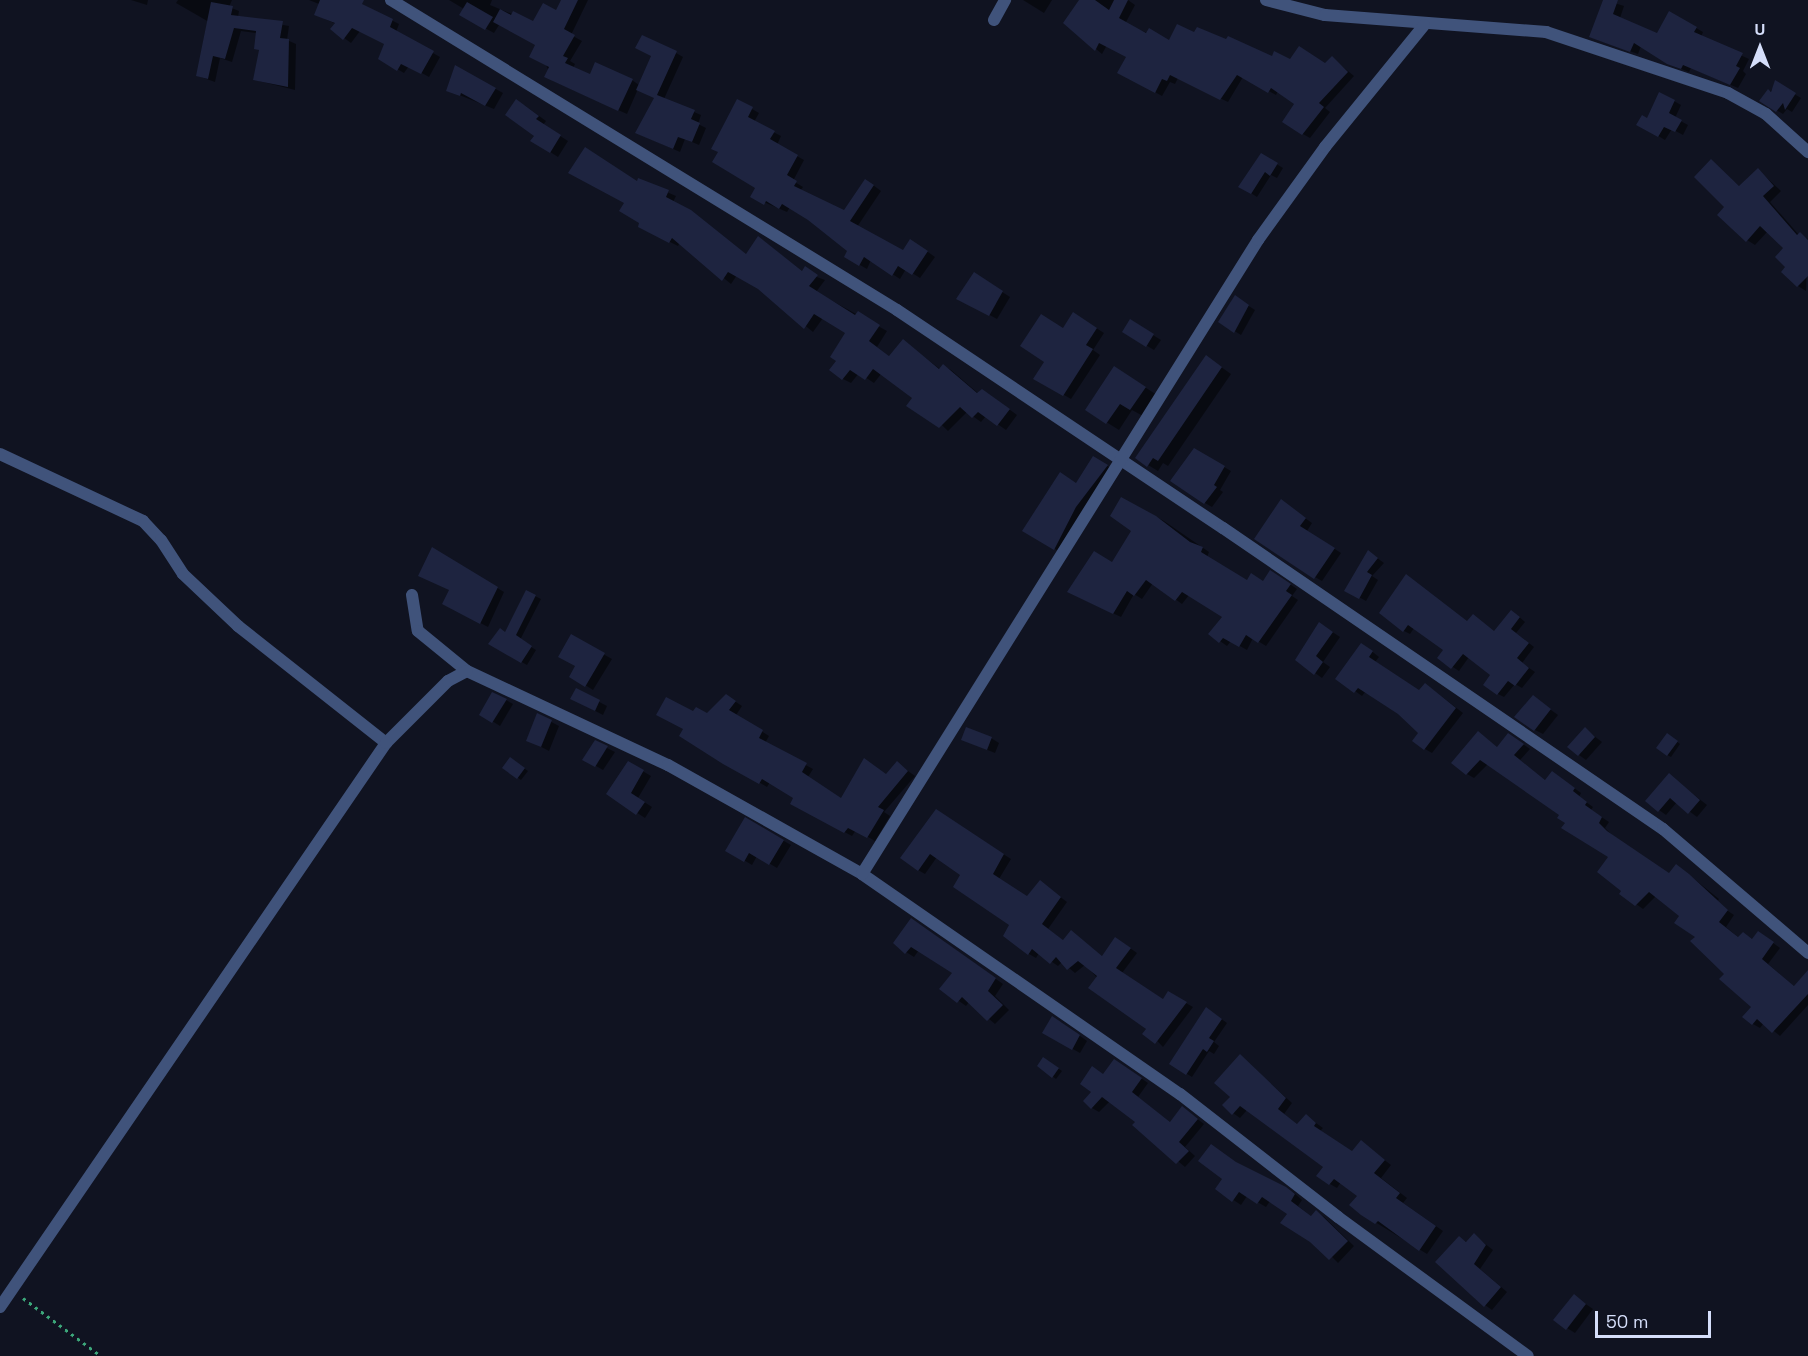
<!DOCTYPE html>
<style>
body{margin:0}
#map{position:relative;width:1808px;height:1356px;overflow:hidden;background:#101321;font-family:"Space Grotesk",sans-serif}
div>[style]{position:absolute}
.shadow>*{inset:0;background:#0007}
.building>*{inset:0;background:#1e2440}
.path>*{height:3px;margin-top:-1.5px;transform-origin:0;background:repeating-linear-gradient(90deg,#3ca77a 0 3px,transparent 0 7.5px)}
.minor>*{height:12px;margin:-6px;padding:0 6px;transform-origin:6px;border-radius:6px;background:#40537b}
span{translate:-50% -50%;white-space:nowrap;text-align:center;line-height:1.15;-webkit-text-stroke:4.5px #101321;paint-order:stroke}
.north{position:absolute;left:1730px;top:18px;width:60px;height:60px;-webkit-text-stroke:4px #101321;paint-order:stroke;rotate:0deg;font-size:16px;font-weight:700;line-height:24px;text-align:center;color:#d5defa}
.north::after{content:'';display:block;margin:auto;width:21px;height:27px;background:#d5defa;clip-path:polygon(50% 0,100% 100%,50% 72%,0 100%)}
.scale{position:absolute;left:1595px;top:1311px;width:116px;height:27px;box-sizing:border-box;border:3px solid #d5defa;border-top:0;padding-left:8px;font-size:18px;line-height:21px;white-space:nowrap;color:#d5defa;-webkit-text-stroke:4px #101321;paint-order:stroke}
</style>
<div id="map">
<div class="shadow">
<div style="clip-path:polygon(131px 0,148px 0,147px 5px)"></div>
<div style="clip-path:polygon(178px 0,232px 0,229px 7px,239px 11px,238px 17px,289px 26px,287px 40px,296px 44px,295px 90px,255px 80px,260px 51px,256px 48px,257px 33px,241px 31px,232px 62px,220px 58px,215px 82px,198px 76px,209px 22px,176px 3px)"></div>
<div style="clip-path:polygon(309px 0,352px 0,399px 24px,396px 32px,440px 57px,429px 77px,409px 66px,404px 73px,380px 59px,385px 43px,360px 31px,351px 43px,332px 29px,336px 24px,325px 19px,319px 4px)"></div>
<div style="clip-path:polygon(449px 0,492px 0,490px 5px,534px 23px,557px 12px,563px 0,588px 0,571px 35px,582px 41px,570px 61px,575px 64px,573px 68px,590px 76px,632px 80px,639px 85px,676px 53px,683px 57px,664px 99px,701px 115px,698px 124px,706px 128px,699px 145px,685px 139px,680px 152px,637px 133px,656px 98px,638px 89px,627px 114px,553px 81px,537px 44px,499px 25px,494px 33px,461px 15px,464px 9px)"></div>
<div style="clip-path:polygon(1023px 0,1052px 0,1044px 13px)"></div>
<div style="clip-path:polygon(1082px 0,1128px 0,1135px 5px,1125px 24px,1170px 42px,1195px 34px,1272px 58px,1326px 65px,1332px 58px,1354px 76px,1325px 108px,1330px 112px,1310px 138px,1303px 134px,1296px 103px,1278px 91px,1276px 95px,1243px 77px,1228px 102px,1178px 78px,1175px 84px,1170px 82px,1162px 96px,1119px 72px,1128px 56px,1107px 45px,1102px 54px,1065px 23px)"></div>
<div style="clip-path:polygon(1605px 0,1624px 6px,1620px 18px,1658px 34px,1670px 13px,1703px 32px,1701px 37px,1749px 59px,1743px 71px,1746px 74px,1738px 88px,1691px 68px,1689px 72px,1676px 67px,1641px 46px,1638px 54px,1598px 40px)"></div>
<div style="clip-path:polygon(456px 67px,503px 93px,494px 109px,447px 90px)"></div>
<div style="clip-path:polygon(1777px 84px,1801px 98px,1792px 112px,1787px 109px,1783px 114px,1761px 101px)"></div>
<div style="clip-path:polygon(738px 101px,759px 113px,754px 122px,781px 136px,777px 145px,804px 160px,793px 181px,803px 187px,800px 191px,844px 212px,873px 185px,881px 191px,857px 227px,903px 252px,918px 245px,935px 257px,920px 278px,906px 269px,900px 279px,871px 260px,867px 269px,853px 261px,849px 250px,809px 219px,790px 207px,787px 212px,759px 200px,757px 188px,720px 152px)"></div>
<div style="clip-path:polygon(1674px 101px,1681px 105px,1675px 118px,1688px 125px,1683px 135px,1672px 129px,1665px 140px,1638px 124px)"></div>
<div style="clip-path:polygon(524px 105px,546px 121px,543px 125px,568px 141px,558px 157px,533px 141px,536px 135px)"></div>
<div style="clip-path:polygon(1262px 155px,1283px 168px,1277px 178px,1271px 175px,1257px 197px,1240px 186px)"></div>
<div style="clip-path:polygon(1711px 161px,1740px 187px,1758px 170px,1781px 191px,1770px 202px,1799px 235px,1808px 239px,1806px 291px,1798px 286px,1787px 267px,1785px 248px,1768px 231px,1755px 245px,1747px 240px,1726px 207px)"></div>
<div style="clip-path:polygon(639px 180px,676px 196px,673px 202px,747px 255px,766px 243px,803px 272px,825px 280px,816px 292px,887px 331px,877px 347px,890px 357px,903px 341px,940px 369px,943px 366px,951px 370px,979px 394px,990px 395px,1017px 415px,1006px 430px,986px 416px,981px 422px,967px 412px,948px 431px,914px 398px,881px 374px,874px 383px,859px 373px,851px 383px,843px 379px,838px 360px,847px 332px,823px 318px,813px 332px,759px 288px,737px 275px,731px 284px,680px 242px,678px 246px,648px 231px)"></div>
<div style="clip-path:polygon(982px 279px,1010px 297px,997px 319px,958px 298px)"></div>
<div style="clip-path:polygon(1241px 301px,1255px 310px,1241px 335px,1220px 322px)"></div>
<div style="clip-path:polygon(1082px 319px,1104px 333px,1093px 350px,1100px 355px,1071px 399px,1035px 378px,1064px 330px)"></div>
<div style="clip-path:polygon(1130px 321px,1161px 340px,1154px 350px,1124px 332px)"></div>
<div style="clip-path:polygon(1207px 357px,1231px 374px,1168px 466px,1163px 463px,1158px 471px,1148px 465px)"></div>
<div style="clip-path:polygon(1126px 375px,1157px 395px,1143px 416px,1132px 410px,1119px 430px,1087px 410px)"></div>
<div style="clip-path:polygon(1195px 450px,1231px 471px,1220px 490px,1223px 492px,1212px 507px,1205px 503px)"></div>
<div style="clip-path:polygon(1094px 458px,1114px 470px,1062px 553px,1024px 531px,1077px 485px)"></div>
<div style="clip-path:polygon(1122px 499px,1164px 521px,1209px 552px,1207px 557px,1247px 582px,1264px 583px,1278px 576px,1297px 589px,1292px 596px,1298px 600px,1266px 646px,1253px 638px,1247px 650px,1231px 641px,1227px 646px,1210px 634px,1224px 617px,1189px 595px,1182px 604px,1153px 583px,1142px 599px,1134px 594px,1121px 617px,1076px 596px,1113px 564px,1133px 530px)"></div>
<div style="clip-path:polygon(1288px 506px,1312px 523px,1307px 531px,1341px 553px,1322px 581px,1315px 577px)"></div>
<div style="clip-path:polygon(432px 549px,504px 592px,488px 627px,444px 604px,450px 590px)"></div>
<div style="clip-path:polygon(1369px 552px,1384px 563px,1372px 576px,1378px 580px,1366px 601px,1346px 590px)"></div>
<div style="clip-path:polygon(527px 592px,541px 599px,520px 640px,536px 650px,527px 665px,490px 644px,505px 633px)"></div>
<div style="clip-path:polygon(1381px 612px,1468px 622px,1495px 632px,1517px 615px,1525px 622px,1516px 633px,1534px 647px,1522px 663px,1535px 672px,1522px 688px,1515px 684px,1504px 697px,1498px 694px,1492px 675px,1469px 657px,1459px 671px,1439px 658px,1445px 650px,1414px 628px,1410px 634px,1404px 631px)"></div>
<div style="clip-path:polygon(1328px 629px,1340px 637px,1323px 662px,1330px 667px,1322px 678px,1297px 660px)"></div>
<div style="clip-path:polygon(571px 636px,612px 659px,593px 690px,571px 676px,577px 666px)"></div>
<div style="clip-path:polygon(1369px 649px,1379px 657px,1375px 662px,1420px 692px,1432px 689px,1463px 713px,1432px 753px,1425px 749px,1420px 733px,1399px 713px,1366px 691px,1362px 696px,1337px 678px)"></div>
<div style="clip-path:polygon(576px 690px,607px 706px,603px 715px,580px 703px)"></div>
<div style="clip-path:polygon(1533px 697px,1558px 715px,1543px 734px,1535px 730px)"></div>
<div style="clip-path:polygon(506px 700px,513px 704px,500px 726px,481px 714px)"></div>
<div style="clip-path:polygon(733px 700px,742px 706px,736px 715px,769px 736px,765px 743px,813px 769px,808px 777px,842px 800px,887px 775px,897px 763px,915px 776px,884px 812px,890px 816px,875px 841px,856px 830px,852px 836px,792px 804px,795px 797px,770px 782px,767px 787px,681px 736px,694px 713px,708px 715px)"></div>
<div style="clip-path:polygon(538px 715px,559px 726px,549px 751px,528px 740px)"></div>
<div style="clip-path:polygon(1585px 729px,1602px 742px,1586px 760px,1579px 755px)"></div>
<div style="clip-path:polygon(1478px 732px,1498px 748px,1516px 739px,1530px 749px,1520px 760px,1546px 781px,1559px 777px,1581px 793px,1579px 797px,1593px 807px,1591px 810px,1609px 822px,1605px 828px,1614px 837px,1670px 875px,1683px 870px,1719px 899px,1716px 903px,1734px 915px,1726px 927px,1739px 938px,1743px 933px,1753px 940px,1765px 937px,1780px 948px,1768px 964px,1795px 987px,1808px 976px,1808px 1005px,1780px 1036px,1764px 1023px,1760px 1028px,1753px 1024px,1744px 1017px,1753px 1007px,1681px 916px,1656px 896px,1643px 909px,1636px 904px,1623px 891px,1610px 857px,1561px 814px,1488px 764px,1474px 778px,1467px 774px)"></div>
<div style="clip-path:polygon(1668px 735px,1680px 744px,1671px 757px,1667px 755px)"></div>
<div style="clip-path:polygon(991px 738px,999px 743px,995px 753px,963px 740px)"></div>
<div style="clip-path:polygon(595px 742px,615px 752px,603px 770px,584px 759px)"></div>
<div style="clip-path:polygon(514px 761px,528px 771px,521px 780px,504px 768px)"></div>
<div style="clip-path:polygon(629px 763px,651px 776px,638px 798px,652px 807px,645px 818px,608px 794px)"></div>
<div style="clip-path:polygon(1669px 775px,1707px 805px,1697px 817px,1677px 802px,1666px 815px,1659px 810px)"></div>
<div style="clip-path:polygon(944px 816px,1011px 859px,999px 879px,1028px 898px,1047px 887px,1067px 902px,1048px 929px,1064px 941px,1072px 932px,1103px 957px,1123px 943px,1137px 953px,1122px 973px,1164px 1000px,1168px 993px,1193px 1007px,1163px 1047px,1085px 965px,1075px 973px,1062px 962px,1058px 966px,1039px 953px,1036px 958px,1029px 954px,1011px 925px,962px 875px,937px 857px,925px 874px,918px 870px)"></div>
<div style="clip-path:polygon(745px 819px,791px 845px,777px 868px,757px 856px,752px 865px,727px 850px)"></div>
<div style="clip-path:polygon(919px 924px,1003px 984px,995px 996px,1009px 1010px,995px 1024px,969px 1002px,966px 1006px,942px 989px,954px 973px,919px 950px,914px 957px,906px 952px)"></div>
<div style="clip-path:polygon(1212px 1012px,1227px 1023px,1214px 1042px,1219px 1046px,1214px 1054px,1209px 1051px,1192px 1077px,1171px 1064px)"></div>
<div style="clip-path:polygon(1061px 1022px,1087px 1041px,1080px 1053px,1044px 1033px)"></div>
<div style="clip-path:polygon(1240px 1056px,1292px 1103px,1284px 1114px,1298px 1125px,1306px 1116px,1323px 1128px,1320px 1131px,1352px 1153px,1361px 1142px,1391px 1165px,1381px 1178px,1407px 1198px,1403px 1203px,1443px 1231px,1427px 1254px,1362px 1214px,1359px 1196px,1341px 1182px,1337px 1188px,1330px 1184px,1325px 1167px,1247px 1110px,1240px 1118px,1233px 1113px,1232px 1097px)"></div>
<div style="clip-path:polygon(1044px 1059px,1062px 1071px,1056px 1079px,1039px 1066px)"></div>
<div style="clip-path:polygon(1122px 1065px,1148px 1083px,1138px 1097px,1171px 1123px,1183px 1108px,1204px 1124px,1185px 1147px,1195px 1156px,1185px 1167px,1135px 1125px,1137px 1121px,1110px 1101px,1099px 1112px,1092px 1108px,1103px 1075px)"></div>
<div style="clip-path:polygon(1241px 1166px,1294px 1193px,1302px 1200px,1298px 1206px,1312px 1217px,1316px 1212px,1324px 1217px,1354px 1246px,1338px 1263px,1289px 1213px,1270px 1201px,1266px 1207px,1247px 1196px,1241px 1205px,1217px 1189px)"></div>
<div style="clip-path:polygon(1474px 1235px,1493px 1250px,1480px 1269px,1507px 1292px,1492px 1310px,1485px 1305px,1459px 1238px,1467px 1242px)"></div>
<div style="clip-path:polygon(1574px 1296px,1593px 1309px,1575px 1333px,1567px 1328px)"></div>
</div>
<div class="building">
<div style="clip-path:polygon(320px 0,364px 0,362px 4px,393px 19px,390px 27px,434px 51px,421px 74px,401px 64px,397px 71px,378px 59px,384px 44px,352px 28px,343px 40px,330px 29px,335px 23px,314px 15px)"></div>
<div style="clip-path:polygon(561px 0,578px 0,564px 29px,575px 35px,563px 56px,568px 58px,565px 63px,590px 74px,595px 62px,633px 79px,618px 111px,544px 77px,549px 67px,529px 57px,535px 45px,493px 22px,500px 9px,511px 15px,513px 11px,533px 21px,543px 3px,556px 10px)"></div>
<div style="clip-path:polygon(1079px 0,1095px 0,1109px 10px,1114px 0,1128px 0,1119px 18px,1146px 33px,1149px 28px,1169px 40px,1177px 24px,1194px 32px,1197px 27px,1226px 39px,1228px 36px,1272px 56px,1274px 51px,1290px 59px,1299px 46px,1325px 63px,1332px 56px,1348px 72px,1319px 103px,1324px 107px,1302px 135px,1282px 122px,1294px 104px,1271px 88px,1268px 93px,1237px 75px,1220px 100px,1170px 75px,1167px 81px,1162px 79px,1155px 93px,1117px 73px,1126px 57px,1099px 43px,1095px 51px,1063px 23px)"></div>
<div style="clip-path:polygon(1603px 0,1618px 0,1613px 14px,1657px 33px,1669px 11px,1697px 27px,1694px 32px,1743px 53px,1736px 66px,1740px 68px,1730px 85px,1683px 65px,1681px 69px,1667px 64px,1634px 43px,1630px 52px,1589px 37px)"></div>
<div style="clip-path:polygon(211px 2px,233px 6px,231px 15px,283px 21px,280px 38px,289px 39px,288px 87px,253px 80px,259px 50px,254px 49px,256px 31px,234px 28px,225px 59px,213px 56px,208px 79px,196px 76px)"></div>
<div style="clip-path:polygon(467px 2px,493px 17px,485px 30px,459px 15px)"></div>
<div style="clip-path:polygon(642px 35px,677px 51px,657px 95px,695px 110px,691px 119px,700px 123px,692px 142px,678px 137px,673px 149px,635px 133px,654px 98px,636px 90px,651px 56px,635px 48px)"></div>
<div style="clip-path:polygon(455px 65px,496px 88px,485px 106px,461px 93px,460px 96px,446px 91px)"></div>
<div style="clip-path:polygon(1775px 80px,1796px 93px,1785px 110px,1783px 103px,1776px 112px,1759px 101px,1768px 89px,1771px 92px)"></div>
<div style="clip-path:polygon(1659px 92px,1675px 100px,1669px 113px,1682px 120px,1675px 132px,1664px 127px,1658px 137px,1636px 125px,1642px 115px,1647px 118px)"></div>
<div style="clip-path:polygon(516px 99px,539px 116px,536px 119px,561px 135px,550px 153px,530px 141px,534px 136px,505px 115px)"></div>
<div style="clip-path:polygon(737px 99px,753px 107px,748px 117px,775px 131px,770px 139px,798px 155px,787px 175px,797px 181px,794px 186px,844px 210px,865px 179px,874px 185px,850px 221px,903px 250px,910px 239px,928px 251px,912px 275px,898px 266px,892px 276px,864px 257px,859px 266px,844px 257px,847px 251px,808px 220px,782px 204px,779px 209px,766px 201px,764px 205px,750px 197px,755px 188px,712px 162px,718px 152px,711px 149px)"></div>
<div style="clip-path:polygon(585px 147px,637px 181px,638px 178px,669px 190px,666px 197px,691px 210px,746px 254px,758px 236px,802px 271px,805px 266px,818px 275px,809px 286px,855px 315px,858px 311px,880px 325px,869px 341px,889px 356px,903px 339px,939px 369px,943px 364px,977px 393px,982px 389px,1010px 409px,997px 426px,978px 412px,972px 418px,960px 407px,939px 428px,906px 406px,912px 398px,873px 369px,865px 380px,850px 370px,842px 380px,829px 370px,836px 361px,830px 357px,845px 333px,814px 314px,804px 329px,758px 289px,728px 272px,722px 281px,672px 238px,669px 243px,638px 227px,639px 223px,619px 211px,624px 203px,568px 173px)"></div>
<div style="clip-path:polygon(1261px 153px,1278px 163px,1270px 176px,1265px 172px,1251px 194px,1238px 187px)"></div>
<div style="clip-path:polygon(1711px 159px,1739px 186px,1758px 168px,1774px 186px,1763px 196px,1797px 235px,1800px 232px,1808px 240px,1808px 276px,1797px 287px,1781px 272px,1785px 267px,1775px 257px,1783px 248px,1760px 226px,1746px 242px,1717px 215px,1724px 207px,1694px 177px)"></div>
<div style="clip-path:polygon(974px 272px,1003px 291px,989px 316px,956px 299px)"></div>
<div style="clip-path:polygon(1235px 295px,1249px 305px,1234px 333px,1218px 322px)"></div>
<div style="clip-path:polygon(1073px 312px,1097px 328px,1086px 345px,1093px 349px,1063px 396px,1033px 379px,1044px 362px,1020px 346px,1041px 314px,1063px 328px)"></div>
<div style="clip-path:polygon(1130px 319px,1154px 334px,1146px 347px,1122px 332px)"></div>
<div style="clip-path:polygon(1206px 355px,1222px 367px,1158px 461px,1153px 458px,1147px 467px,1135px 458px)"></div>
<div style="clip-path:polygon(1114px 366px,1146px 387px,1130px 410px,1120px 404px,1106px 424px,1085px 410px)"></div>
<div style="clip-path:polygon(1194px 448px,1225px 466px,1214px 485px,1217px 487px,1204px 504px,1170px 481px)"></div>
<div style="clip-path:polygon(1093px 456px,1108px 465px,1076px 507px,1054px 550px,1022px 531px,1060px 472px,1076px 483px)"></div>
<div style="clip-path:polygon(1121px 497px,1156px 516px,1190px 542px,1203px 547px,1201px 552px,1247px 580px,1251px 573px,1263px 581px,1270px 570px,1291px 584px,1286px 591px,1292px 595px,1258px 643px,1246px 635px,1239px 647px,1223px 638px,1219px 643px,1208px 634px,1222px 617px,1182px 592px,1175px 601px,1146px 580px,1134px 596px,1127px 591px,1113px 614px,1067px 592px,1094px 551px,1112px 562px,1131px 531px,1110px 516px)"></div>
<div style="clip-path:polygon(1281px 499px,1306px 518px,1300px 526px,1335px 548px,1314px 579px,1254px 539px)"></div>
<div style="clip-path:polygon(432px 547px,498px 587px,480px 624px,442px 604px,449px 590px,418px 576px)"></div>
<div style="clip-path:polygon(1368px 550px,1378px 558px,1367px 572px,1372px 575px,1359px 599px,1344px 591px)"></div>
<div style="clip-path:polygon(1406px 574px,1467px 621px,1473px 614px,1494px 631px,1511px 610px,1520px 617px,1511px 629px,1529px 643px,1517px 658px,1529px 668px,1515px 686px,1508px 681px,1497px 695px,1483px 685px,1490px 675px,1463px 654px,1451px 669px,1437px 658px,1443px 650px,1408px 625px,1403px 632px,1379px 613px)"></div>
<div style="clip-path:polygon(526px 590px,536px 595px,516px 635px,532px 646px,521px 663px,488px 644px,500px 628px,505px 632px)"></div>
<div style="clip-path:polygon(1319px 622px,1333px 632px,1316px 656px,1323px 662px,1314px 675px,1295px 660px)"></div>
<div style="clip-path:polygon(571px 634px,605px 653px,585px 687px,569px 677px,575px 666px,558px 657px)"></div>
<div style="clip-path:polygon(1361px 643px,1373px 651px,1369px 657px,1419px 690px,1425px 683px,1456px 708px,1424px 750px,1412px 741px,1418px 733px,1398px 714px,1358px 688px,1354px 693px,1335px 679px)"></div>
<div style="clip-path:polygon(576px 688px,600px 700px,595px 711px,570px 699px)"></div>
<div style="clip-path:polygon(492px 692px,507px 699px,492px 723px,479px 715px)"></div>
<div style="clip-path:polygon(726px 694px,736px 701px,729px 710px,763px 730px,759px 738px,807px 763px,802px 772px,841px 798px,864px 758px,886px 774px,897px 761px,908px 771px,878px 807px,884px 810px,867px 838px,848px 828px,844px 833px,790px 804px,793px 798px,762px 779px,759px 784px,723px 764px,679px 736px,683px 729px,656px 715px,666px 697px,693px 711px,696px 707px,707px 713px)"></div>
<div style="clip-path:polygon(1533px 695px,1551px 709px,1534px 731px,1514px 717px)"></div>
<div style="clip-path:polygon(537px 713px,552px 720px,541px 747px,526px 741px)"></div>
<div style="clip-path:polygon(966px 727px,992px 737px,987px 750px,961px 740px)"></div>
<div style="clip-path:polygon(1585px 727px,1595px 737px,1578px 756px,1567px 747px)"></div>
<div style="clip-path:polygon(1478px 731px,1497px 747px,1508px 733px,1524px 744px,1514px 755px,1545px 780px,1552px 771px,1575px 788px,1573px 791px,1587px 802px,1585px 805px,1602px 817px,1599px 823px,1607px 831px,1669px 873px,1676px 864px,1689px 874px,1728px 910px,1719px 922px,1738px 937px,1743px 932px,1752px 939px,1758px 931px,1774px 942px,1762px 959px,1794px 986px,1808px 970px,1808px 994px,1772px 1033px,1757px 1019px,1752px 1025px,1742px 1017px,1751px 1007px,1719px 979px,1724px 974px,1690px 941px,1695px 937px,1674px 923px,1679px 916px,1649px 892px,1635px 906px,1619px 894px,1621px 891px,1597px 872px,1608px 857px,1561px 828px,1565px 823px,1557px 818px,1559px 815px,1480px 760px,1466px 775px,1451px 763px)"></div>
<div style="clip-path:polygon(1667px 733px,1678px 741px,1667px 756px,1656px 748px)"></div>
<div style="clip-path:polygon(595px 740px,608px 746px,595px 767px,582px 760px)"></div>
<div style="clip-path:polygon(510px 757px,525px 768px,517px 779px,502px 768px)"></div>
<div style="clip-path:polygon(628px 761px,644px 770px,631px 793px,645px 802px,636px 815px,606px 794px)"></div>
<div style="clip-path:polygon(1669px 773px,1700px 800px,1688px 814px,1670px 798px,1658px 812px,1645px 801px)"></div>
<div style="clip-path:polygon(936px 809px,1004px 854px,993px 874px,1027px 896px,1040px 880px,1061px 897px,1042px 924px,1063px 940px,1071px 930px,1102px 956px,1115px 937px,1131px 948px,1116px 968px,1163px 999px,1168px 991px,1187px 1002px,1155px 1044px,1142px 1034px,1146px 1029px,1088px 988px,1097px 976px,1078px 961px,1067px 970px,1056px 957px,1050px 964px,1032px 949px,1028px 955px,1003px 936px,1009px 925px,953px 887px,960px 875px,930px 854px,918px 871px,900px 858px)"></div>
<div style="clip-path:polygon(745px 817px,784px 840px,769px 865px,749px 853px,744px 862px,725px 851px)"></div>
<div style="clip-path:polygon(911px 918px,996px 978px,988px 991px,1003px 1005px,987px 1021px,962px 997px,957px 1003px,939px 989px,952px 973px,911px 947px,905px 954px,893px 943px)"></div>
<div style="clip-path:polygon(1206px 1007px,1222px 1019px,1209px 1038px,1214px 1041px,1207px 1052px,1203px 1049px,1186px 1075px,1169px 1064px)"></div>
<div style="clip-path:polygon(1052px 1016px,1080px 1035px,1072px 1050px,1042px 1033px)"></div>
<div style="clip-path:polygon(1240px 1054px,1286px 1098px,1278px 1109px,1297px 1124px,1306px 1114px,1316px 1123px,1314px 1126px,1352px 1151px,1361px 1140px,1385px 1160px,1374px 1173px,1400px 1193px,1396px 1198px,1436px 1226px,1419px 1251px,1378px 1221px,1375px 1224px,1361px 1215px,1349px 1205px,1357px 1196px,1334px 1179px,1329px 1185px,1316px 1176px,1323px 1167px,1240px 1106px,1232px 1115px,1222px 1105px,1230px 1097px,1214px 1083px)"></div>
<div style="clip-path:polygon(1043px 1057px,1059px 1068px,1052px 1078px,1037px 1066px)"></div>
<div style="clip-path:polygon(1114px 1059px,1142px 1078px,1132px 1092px,1170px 1122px,1182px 1106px,1198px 1119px,1179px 1142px,1189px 1151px,1176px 1164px,1132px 1125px,1135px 1122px,1102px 1097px,1091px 1109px,1083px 1101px,1091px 1092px,1080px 1084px,1092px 1066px,1103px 1074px)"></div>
<div style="clip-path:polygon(1211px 1144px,1236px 1162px,1286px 1187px,1295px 1194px,1291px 1201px,1311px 1216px,1316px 1210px,1348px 1241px,1329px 1260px,1310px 1242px,1280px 1223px,1287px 1214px,1262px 1197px,1257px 1204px,1239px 1192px,1232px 1202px,1215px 1189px,1222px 1179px,1198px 1161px)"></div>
<div style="clip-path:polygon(1474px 1233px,1486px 1245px,1474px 1264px,1501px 1287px,1484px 1307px,1435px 1262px,1459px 1236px,1466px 1242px)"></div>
<div style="clip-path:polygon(1574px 1294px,1586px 1304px,1566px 1330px,1553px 1320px)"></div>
</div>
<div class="path">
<div style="left:23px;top:1298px;width:97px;rotate:36.6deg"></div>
</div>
<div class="minor">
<div style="left:391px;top:0;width:593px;rotate:31.49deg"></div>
<div style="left:897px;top:310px;width:392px;rotate:33.8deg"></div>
<div style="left:1223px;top:528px;width:533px;rotate:34.38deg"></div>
<div style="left:1663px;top:829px;width:191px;rotate:40.5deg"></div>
<div style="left:1266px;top:0;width:61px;rotate:14.3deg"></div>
<div style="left:1325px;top:15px;width:222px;rotate:4.4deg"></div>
<div style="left:1546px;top:32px;width:192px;rotate:18.5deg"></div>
<div style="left:1728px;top:93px;width:43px;rotate:28.9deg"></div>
<div style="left:1766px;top:114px;width:57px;rotate:42.1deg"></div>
<div style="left:994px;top:20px;width:23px;rotate:-61deg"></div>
<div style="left:0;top:454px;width:158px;rotate:25.1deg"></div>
<div style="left:143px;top:521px;width:26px;rotate:47deg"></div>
<div style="left:161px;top:540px;width:40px;rotate:57.1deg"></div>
<div style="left:183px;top:574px;width:76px;rotate:43.4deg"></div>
<div style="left:238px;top:626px;width:189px;rotate:38.3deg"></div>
<div style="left:412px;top:595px;width:36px;rotate:81deg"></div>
<div style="left:418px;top:631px;width:63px;rotate:39.2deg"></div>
<div style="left:467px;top:671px;width:222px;rotate:25.1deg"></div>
<div style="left:668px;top:765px;width:223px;rotate:29.3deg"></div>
<div style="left:862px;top:874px;width:387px;rotate:34.7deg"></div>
<div style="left:1180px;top:1094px;width:200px;rotate:37.9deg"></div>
<div style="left:1338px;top:1217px;width:235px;rotate:36.2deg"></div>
<div style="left:862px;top:874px;width:748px;rotate:-58.01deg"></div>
<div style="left:1258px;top:240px;width:115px;rotate:-54.2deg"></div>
<div style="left:1325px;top:147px;width:157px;rotate:-50.9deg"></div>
<div style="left:0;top:1307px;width:683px;rotate:-55.61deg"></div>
<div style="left:386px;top:743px;width:88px;rotate:-45deg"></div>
<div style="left:448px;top:681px;width:21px;rotate:-28deg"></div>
</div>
<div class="north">U</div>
<div class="scale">50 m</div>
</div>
